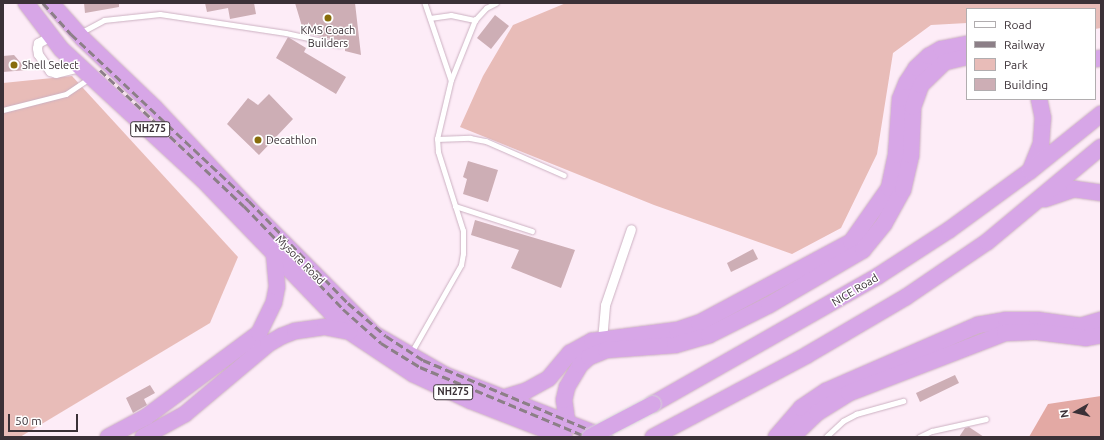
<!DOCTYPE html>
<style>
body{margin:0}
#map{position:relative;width:1104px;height:440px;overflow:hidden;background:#fdecf7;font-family:Ubuntu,sans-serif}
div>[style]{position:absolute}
.green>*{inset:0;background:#e8bcb8}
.forest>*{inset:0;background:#e3a9a4}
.building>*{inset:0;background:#cdaeb5}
.roads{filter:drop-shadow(0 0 1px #ccb1c2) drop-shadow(0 0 1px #ccb1c2)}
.lane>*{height:4.5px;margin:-2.25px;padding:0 2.25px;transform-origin:2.25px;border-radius:2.25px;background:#fff}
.street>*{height:9px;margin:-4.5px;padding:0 4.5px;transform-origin:4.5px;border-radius:4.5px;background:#fff}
.highway>*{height:16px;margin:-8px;padding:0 8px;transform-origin:8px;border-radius:8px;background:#d7a6e7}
.rail>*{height:3px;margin-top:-1.5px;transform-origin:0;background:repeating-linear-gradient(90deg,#8c7f87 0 8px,transparent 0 12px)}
.bridges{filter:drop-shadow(0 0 1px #d4d2d3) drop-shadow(0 0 1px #d4d2d3)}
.highway-bridge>*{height:16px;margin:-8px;padding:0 8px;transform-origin:8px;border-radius:8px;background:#d7a6e7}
.dots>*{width:11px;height:11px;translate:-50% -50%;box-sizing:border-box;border:2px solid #fff;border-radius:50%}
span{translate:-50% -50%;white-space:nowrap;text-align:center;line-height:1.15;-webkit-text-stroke:3px #fff;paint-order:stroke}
.shield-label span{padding:1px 3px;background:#fff;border:1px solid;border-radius:3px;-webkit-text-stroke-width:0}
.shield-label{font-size:10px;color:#3b3137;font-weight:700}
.poi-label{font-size:11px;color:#3b3137}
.left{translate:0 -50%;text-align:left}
.street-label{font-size:11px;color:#3b3137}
.frame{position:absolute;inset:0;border:4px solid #3b3137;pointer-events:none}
.legend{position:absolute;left:966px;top:8px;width:130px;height:92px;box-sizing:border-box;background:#fff;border:1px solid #b1adaf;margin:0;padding:5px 7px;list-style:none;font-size:12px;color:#3b3137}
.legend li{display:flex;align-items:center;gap:8px;height:20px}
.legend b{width:20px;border:1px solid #b1adaf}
.north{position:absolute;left:1056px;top:392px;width:40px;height:40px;-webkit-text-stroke:3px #fff;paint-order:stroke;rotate:262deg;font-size:11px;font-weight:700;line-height:16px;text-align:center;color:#3b3137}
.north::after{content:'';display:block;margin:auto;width:14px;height:18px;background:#3b3137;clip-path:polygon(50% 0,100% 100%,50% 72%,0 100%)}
.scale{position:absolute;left:8px;top:414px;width:70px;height:18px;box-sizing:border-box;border:2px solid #3b3137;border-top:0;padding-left:5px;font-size:12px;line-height:14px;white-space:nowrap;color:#3b3137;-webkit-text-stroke:3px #fff;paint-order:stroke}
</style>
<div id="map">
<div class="green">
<div style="clip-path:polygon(566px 3px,1101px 3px,1101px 28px,1095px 29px,1095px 9px,967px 9px,967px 23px,931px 25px,893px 53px,877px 154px,841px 228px,792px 254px,654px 205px,460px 127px,483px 76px,513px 25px)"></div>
<div style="clip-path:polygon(72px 76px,238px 257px,210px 323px,20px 437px,3px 437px,3px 83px)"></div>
</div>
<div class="forest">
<div style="clip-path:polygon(1101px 396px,1101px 437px,1029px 437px,1048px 404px)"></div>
</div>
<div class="building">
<div style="clip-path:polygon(84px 3px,119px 3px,119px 7px,85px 13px)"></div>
<div style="clip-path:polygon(205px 3px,254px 3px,256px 14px,230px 19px,228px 8px,207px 12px)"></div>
<div style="clip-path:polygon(295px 3px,355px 3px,361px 55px,345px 51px,345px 42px,304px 33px)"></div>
<div style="clip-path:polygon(495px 15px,509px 26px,491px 49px,477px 38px)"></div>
<div style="clip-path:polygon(288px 37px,306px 48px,304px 52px,346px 77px,336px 94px,276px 58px)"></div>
<div style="clip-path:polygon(14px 55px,27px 70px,3px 72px,3px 56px)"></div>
<div style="clip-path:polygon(269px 94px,293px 119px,259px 155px,227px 124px,248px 98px,258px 105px)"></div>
<div style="clip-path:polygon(468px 161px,498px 170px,488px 202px,463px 194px,467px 179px,463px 177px)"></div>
<div style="clip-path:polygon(475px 220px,575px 250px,561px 288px,511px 268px,519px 250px,471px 235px)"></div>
<div style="clip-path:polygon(753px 249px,758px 259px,731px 272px,727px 263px)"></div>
<div style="clip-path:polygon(955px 375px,959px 383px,920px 402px,916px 393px)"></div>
<div style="clip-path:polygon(150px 385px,155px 393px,144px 399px,147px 405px,133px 413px,126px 398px)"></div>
<div style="clip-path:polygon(969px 427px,984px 437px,959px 437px,965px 428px)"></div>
</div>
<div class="roads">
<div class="lane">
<div style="left:425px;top:3px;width:81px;rotate:71.3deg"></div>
<div style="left:451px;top:80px;width:65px;rotate:-68.2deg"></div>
<div style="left:475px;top:20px;width:16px;rotate:-47deg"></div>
<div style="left:486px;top:8px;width:11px;rotate:-27deg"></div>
<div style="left:430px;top:18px;width:21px;rotate:-8deg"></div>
<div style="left:451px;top:15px;width:25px;rotate:12deg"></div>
<div style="left:80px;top:33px;width:27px;rotate:-28deg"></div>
<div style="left:104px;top:20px;width:56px;rotate:-6.1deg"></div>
<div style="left:160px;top:14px;width:127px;rotate:8.6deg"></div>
<div style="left:286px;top:33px;width:55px;rotate:12.5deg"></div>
<div style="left:3px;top:110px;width:65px;rotate:-14.3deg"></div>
<div style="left:66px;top:94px;width:27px;rotate:-34deg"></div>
<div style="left:437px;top:139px;width:33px;rotate:-2deg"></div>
<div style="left:470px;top:138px;width:16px;rotate:11deg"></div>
<div style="left:486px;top:141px;width:85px;rotate:23.6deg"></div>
<div style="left:455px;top:206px;width:81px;rotate:18deg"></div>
<div style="left:411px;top:353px;width:101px;rotate:-60.4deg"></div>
<div style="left:461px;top:265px;width:11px;rotate:-80deg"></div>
<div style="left:463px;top:254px;width:23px;rotate:-90deg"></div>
<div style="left:463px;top:231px;width:83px;rotate:-107.6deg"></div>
<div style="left:438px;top:152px;width:13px;rotate:-94deg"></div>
<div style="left:437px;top:139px;width:61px;rotate:-76.7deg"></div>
<div style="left:826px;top:437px;width:23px;rotate:-43deg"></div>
<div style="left:843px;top:421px;width:15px;rotate:-28deg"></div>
<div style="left:856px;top:414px;width:49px;rotate:-15.5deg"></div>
<div style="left:919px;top:437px;width:14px;rotate:-25deg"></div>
<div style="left:932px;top:431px;width:55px;rotate:-12.5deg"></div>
</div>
<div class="street">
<div style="left:51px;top:36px;width:15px;rotate:152deg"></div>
<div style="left:38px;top:43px;width:5px;rotate:101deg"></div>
<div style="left:37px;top:48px;width:6px;rotate:81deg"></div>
<div style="left:38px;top:54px;width:21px;rotate:55deg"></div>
<div style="left:50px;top:71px;width:6px;rotate:18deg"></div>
<div style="left:56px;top:73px;width:25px;rotate:-14deg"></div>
<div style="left:602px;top:340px;width:35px;rotate:-85deg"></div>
<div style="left:605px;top:305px;width:80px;rotate:-71.1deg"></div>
</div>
<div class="highway">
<div style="left:26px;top:3px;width:58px;rotate:52.7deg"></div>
<div style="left:61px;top:49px;width:193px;rotate:42.7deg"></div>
<div style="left:203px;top:180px;width:211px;rotate:46deg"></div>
<div style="left:350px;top:332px;width:76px;rotate:33.7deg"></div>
<div style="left:413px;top:374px;width:64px;rotate:25deg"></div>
<div style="left:471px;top:401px;width:100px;rotate:21.2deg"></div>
<div style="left:51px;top:3px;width:48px;rotate:48.4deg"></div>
<div style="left:83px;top:39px;width:98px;rotate:43.8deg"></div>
<div style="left:154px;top:107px;width:140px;rotate:46.7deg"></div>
<div style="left:250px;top:209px;width:176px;rotate:45.2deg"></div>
<div style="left:374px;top:334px;width:82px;rotate:30deg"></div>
<div style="left:445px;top:375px;width:171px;rotate:21.3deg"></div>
<div style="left:1095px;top:59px;width:6px;rotate:-9deg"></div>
<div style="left:1030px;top:171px;width:29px;rotate:-68deg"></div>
<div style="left:1041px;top:144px;width:26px;rotate:-86deg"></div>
<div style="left:1043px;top:118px;width:19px;rotate:-102deg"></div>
<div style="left:1045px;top:199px;width:31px;rotate:-19deg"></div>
<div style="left:1074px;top:189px;width:27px;rotate:8deg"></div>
<div style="left:503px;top:398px;width:24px;rotate:-17deg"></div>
<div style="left:526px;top:391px;width:26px;rotate:-29deg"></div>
<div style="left:549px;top:378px;width:33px;rotate:-50deg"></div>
<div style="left:570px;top:353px;width:25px;rotate:-29deg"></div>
<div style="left:592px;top:341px;width:86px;rotate:-7.4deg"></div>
<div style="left:677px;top:330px;width:23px;rotate:-18deg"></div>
<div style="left:699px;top:323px;width:172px;rotate:-28.1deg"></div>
<div style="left:851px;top:242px;width:66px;rotate:-54.9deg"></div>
<div style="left:889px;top:188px;width:34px;rotate:-78deg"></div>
<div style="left:896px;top:155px;width:56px;rotate:-85.9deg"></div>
<div style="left:900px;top:99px;width:18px;rotate:-68deg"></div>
<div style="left:907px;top:82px;width:17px;rotate:-57deg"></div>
<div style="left:916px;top:68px;width:18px;rotate:-43deg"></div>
<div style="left:929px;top:56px;width:14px;rotate:-30deg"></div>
<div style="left:941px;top:49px;width:26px;rotate:-11deg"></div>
<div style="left:653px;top:404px;width:259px;rotate:-29.6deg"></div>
<div style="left:878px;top:276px;width:85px;rotate:-32.9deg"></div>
<div style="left:949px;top:230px;width:100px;rotate:-36.1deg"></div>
<div style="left:1030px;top:171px;width:91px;rotate:-38.8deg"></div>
<div style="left:567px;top:421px;width:21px;rotate:-98deg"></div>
<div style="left:564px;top:400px;width:13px;rotate:-77deg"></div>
<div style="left:567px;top:387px;width:26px;rotate:-59deg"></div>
<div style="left:580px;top:365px;width:12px;rotate:-42deg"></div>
<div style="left:589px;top:357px;width:18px;rotate:-22deg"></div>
<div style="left:606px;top:350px;width:69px;rotate:-4.1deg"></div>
<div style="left:675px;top:345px;width:35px;rotate:-16deg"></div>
<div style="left:709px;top:335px;width:67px;rotate:-26.6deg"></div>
<div style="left:769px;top:305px;width:109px;rotate:-30.3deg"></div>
<div style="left:863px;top:250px;width:33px;rotate:-51deg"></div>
<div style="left:884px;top:224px;width:39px;rotate:-61deg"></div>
<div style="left:903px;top:190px;width:36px;rotate:-77deg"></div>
<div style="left:911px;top:155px;width:48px;rotate:-87.6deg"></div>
<div style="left:913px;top:107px;width:23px;rotate:-70deg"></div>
<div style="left:921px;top:85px;width:33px;rotate:-44deg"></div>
<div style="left:945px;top:62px;width:23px;rotate:-13deg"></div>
<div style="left:108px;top:437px;width:43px;rotate:-27.8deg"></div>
<div style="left:146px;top:417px;width:141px;rotate:-36.6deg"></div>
<div style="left:259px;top:333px;width:34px;rotate:-64deg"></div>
<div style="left:274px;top:302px;width:15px;rotate:-79deg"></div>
<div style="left:277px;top:287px;width:32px;rotate:-95deg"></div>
<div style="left:143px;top:437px;width:48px;rotate:-28.7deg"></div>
<div style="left:185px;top:414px;width:109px;rotate:-40.1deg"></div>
<div style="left:268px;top:344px;width:16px;rotate:-30deg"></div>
<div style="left:282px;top:336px;width:14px;rotate:-21deg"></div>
<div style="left:295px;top:331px;width:30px;rotate:-8deg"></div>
<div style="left:325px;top:327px;width:25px;rotate:11deg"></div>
<div style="left:653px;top:437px;width:174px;rotate:-28deg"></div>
<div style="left:807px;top:355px;width:115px;rotate:-30.4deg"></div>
<div style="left:906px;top:297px;width:98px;rotate:-34.2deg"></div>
<div style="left:987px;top:242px;width:148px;rotate:-39.8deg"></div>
<div style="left:776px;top:437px;width:38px;rotate:-49deg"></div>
<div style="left:801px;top:408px;width:30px;rotate:-34deg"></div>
<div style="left:826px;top:391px;width:166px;rotate:-23.5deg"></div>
<div style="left:978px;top:325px;width:28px;rotate:-10deg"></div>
<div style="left:1006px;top:320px;width:31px"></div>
<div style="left:1037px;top:320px;width:44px;rotate:7.8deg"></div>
<div style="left:1081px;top:326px;width:21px;rotate:-17deg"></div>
<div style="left:792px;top:437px;width:35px;rotate:-44deg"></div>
<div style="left:817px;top:413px;width:38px;rotate:-32deg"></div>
<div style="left:849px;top:393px;width:167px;rotate:-21deg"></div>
<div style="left:1005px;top:333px;width:33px;rotate:-2deg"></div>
<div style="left:1038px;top:332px;width:48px;rotate:7.1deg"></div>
<div style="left:1086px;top:338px;width:15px;rotate:-11deg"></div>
</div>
</div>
<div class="rail">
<div style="left:43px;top:3px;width:42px;rotate:47.9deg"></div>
<div style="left:71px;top:34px;width:244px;rotate:43.2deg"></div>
<div style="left:249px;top:201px;width:142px;rotate:45.9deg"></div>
<div style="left:348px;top:303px;width:50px;rotate:41deg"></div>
<div style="left:386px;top:336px;width:44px;rotate:33deg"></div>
<div style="left:423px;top:360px;width:199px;rotate:22.7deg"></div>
<div style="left:100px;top:70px;width:198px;rotate:43.4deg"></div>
<div style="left:244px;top:206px;width:143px;rotate:46.1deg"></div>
<div style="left:343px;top:309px;width:51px;rotate:41.8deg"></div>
<div style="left:381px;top:343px;width:46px;rotate:31.6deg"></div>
<div style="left:420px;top:367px;width:181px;rotate:22.7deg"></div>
</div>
<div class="bridges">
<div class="highway-bridge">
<div style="left:590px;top:437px;width:71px;rotate:-27.6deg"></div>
</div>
</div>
<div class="dots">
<div style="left:328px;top:18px;background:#876d0b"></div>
<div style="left:14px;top:65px;background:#876d0b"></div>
<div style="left:258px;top:140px;background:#876d0b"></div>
</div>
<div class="shield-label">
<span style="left:150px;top:129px">NH275</span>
<span style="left:453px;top:392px">NH275</span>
</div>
<div class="poi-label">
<span style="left:328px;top:37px">KMS Coach<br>Builders</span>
<span class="left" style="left:22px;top:65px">Shell Select</span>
<span class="left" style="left:266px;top:140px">Decathlon</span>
</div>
<div class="street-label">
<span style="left:300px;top:260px;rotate:45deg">Mysore Road</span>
<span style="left:855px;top:290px;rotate:-31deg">NICE Road</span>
</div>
<div class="frame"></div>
<ul class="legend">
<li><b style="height:5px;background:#fff"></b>Road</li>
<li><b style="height:5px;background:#8c7f87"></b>Railway</li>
<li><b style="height:11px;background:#e8bcb8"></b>Park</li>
<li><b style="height:11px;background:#cdaeb5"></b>Building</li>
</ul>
<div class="north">N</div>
<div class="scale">50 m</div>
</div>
